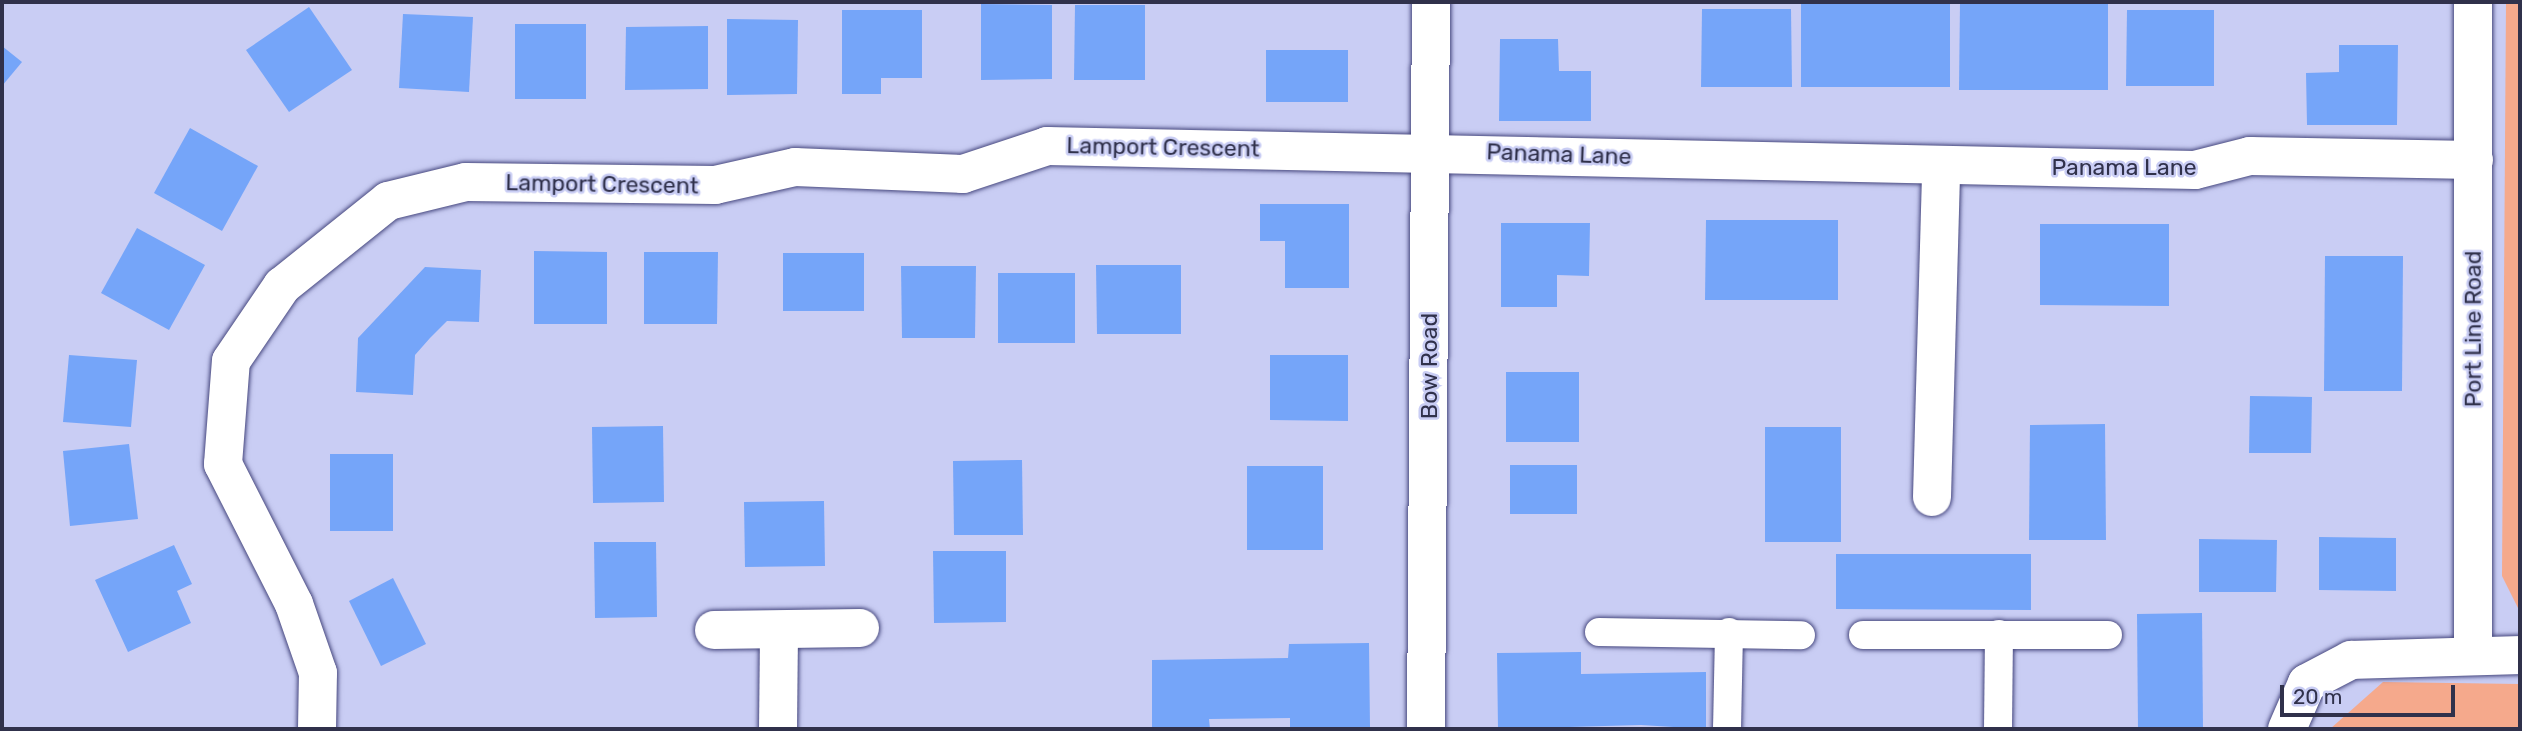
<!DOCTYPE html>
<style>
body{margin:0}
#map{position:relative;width:2522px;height:731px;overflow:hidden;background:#c9cdf4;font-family:Rubik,sans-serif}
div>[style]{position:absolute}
.green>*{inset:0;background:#f5a98c}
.building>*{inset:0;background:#75a5f9}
.roads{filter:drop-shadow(0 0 2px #47487f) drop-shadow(0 0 2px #47487f)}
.lane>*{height:28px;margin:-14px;padding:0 14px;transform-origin:14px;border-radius:14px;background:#fff}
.street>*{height:38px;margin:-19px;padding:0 19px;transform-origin:19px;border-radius:19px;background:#fff}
span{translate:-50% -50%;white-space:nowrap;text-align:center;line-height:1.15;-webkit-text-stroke:5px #c9cdf4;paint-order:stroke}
.street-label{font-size:23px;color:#30314b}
.frame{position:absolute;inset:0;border:4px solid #30314b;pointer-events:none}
.scale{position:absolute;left:2280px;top:685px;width:175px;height:32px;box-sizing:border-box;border:4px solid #30314b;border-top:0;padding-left:9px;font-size:21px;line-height:24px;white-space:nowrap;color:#30314b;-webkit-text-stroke:5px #c9cdf4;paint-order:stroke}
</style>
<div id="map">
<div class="green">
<div style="clip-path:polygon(2506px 2px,2520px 2px,2520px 612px,2502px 576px)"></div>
<div style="clip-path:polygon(2383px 682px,2520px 684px,2520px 729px,2330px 729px)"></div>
</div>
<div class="building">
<div style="clip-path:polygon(1801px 2px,1950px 2px,1950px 87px,1801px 87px)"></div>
<div style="clip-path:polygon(1960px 3px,2108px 3px,2108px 90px,1959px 90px)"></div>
<div style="clip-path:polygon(981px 4px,1052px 5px,1052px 79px,981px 80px)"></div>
<div style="clip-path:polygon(1075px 5px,1145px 5px,1145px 80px,1074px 80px)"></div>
<div style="clip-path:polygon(309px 7px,352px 70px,289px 112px,246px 50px)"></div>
<div style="clip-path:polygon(1702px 9px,1791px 9px,1792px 87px,1701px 87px)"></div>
<div style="clip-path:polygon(842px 10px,922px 10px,922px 78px,881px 78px,881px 94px,842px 94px)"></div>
<div style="clip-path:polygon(2127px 10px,2214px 10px,2214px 86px,2126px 86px)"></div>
<div style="clip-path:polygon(403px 14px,473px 17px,469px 92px,399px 88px)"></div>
<div style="clip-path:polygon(727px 19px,798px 20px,797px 94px,727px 95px)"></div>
<div style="clip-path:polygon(515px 24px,586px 24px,586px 99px,515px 99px)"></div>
<div style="clip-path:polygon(708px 26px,708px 89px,625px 90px,626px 27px)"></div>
<div style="clip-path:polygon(1500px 39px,1558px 39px,1559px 71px,1591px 71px,1591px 121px,1499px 121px)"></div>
<div style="clip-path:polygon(2339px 45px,2398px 45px,2397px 125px,2307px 125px,2306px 73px,2339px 72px)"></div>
<div style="clip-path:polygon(2px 46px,22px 62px,2px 86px)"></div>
<div style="clip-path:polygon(1266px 50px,1348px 50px,1348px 102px,1266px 102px)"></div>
<div style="clip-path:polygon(190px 128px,258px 166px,222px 231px,154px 193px)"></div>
<div style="clip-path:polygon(1260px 204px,1349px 204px,1349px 288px,1285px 288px,1285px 241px,1260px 241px)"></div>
<div style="clip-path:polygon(1706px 220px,1838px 220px,1838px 300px,1705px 300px)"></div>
<div style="clip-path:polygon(1501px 223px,1590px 223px,1589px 276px,1557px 275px,1557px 307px,1501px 307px)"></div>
<div style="clip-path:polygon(2040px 224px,2169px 224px,2169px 306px,2040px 305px)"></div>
<div style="clip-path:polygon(137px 228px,205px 265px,169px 330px,101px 293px)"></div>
<div style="clip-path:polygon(534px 251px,607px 252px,607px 324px,534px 324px)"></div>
<div style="clip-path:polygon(644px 252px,718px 252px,717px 324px,644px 324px)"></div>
<div style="clip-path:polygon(783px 253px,864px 253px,864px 311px,783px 311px)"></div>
<div style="clip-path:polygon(2325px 256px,2403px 256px,2402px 391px,2324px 391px)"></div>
<div style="clip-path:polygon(1096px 265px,1181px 265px,1181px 334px,1097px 334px)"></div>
<div style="clip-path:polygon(901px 266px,976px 266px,975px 338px,902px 338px)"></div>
<div style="clip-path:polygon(425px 267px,481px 270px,479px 322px,447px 321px,430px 338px,415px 355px,413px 395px,356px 392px,358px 338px)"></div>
<div style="clip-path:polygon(998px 273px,1075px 273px,1075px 343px,998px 343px)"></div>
<div style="clip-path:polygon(69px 355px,137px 360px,131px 427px,63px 422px)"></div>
<div style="clip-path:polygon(1270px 355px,1348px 355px,1348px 421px,1270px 420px)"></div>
<div style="clip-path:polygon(1506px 372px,1579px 372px,1579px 442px,1506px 442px)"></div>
<div style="clip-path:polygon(2250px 396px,2312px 397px,2311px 453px,2249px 453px)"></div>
<div style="clip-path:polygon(2105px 424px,2106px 540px,2029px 540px,2030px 425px)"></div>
<div style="clip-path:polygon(663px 426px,664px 502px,593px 503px,592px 427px)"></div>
<div style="clip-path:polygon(1765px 427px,1841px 427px,1841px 542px,1765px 542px)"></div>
<div style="clip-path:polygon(129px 444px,138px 519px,70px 526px,63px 451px)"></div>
<div style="clip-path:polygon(330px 454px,393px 454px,393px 531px,330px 531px)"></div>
<div style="clip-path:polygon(1022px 460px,1023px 535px,954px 535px,953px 461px)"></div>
<div style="clip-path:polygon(1510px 465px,1577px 465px,1577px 514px,1510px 514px)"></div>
<div style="clip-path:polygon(1247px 466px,1323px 466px,1323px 550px,1247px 550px)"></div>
<div style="clip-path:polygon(824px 501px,825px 566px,745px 567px,744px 502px)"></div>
<div style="clip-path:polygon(2319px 537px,2396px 538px,2396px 591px,2319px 590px)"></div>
<div style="clip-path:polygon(2199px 539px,2277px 540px,2276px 592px,2199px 592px)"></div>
<div style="clip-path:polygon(594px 542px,656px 542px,657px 617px,595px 618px)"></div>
<div style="clip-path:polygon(174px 545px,192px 584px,177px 591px,191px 623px,128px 652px,95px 580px)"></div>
<div style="clip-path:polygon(933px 551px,1006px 551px,1006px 622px,934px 623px)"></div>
<div style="clip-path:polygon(1836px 554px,2031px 554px,2031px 610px,1836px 609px)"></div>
<div style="clip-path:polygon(393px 578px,426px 644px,381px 666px,349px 601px)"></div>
<div style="clip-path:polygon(2202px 613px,2203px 729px,2138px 729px,2137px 614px)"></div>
<div style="clip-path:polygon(1369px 643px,1370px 727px,1290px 728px,1290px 718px,1209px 719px,1210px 729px,1152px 729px,1152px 660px,1288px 658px,1289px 644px)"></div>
<div style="clip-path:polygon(1581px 652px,1581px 674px,1706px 672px,1706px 729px,1641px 725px,1498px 729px,1497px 653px)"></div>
</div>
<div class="roads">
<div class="lane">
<div style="left:1599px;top:632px;width:202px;rotate:0.9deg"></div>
<div style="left:1863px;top:635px;width:245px"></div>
<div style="left:1727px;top:729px;width:97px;rotate:-88.8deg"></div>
<div style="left:1998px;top:729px;width:95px;rotate:-89.4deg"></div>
</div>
<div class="street">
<div style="left:1932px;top:497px;width:331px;rotate:-88.4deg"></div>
<div style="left:714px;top:630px;width:146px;rotate:-0.8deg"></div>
<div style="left:2473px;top:655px;width:653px;rotate:-90deg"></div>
<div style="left:317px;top:729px;width:56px;rotate:-89deg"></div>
<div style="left:318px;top:673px;width:73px;rotate:-109.2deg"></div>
<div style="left:294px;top:604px;width:157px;rotate:-116.9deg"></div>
<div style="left:223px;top:464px;width:103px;rotate:-85.6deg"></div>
<div style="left:231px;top:361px;width:91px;rotate:-55.8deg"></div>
<div style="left:282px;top:286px;width:136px;rotate:-38.7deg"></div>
<div style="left:388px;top:201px;width:80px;rotate:-13.7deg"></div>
<div style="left:466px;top:182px;width:249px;rotate:0.7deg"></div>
<div style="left:715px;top:185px;width:82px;rotate:-12.7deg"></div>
<div style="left:795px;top:167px;width:168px;rotate:2.4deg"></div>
<div style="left:963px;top:174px;width:89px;rotate:-18.4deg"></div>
<div style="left:1047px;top:146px;width:1148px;rotate:1.2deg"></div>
<div style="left:2195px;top:170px;width:57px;rotate:-14.3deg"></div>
<div style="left:2250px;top:156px;width:224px;rotate:1deg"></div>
<div style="left:778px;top:729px;width:98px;rotate:-89.4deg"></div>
<div style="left:1426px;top:729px;width:727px;rotate:-89.61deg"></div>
<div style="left:2287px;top:729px;width:50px;rotate:-66.5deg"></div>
<div style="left:2307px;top:683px;width:50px;rotate:-27.6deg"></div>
<div style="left:2351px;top:660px;width:169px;rotate:-1.7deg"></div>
</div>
</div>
<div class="street-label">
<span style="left:1163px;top:147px;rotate:1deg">Lamport Crescent</span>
<span style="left:1559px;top:154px;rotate:2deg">Panama Lane</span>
<span style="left:2124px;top:167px">Panama Lane</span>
<span style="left:602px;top:184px;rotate:1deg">Lamport Crescent</span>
<span style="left:2473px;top:329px;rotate:-90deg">Port Line Road</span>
<span style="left:1429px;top:366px;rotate:-90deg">Bow Road</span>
</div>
<div class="frame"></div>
<div class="scale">20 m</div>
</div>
